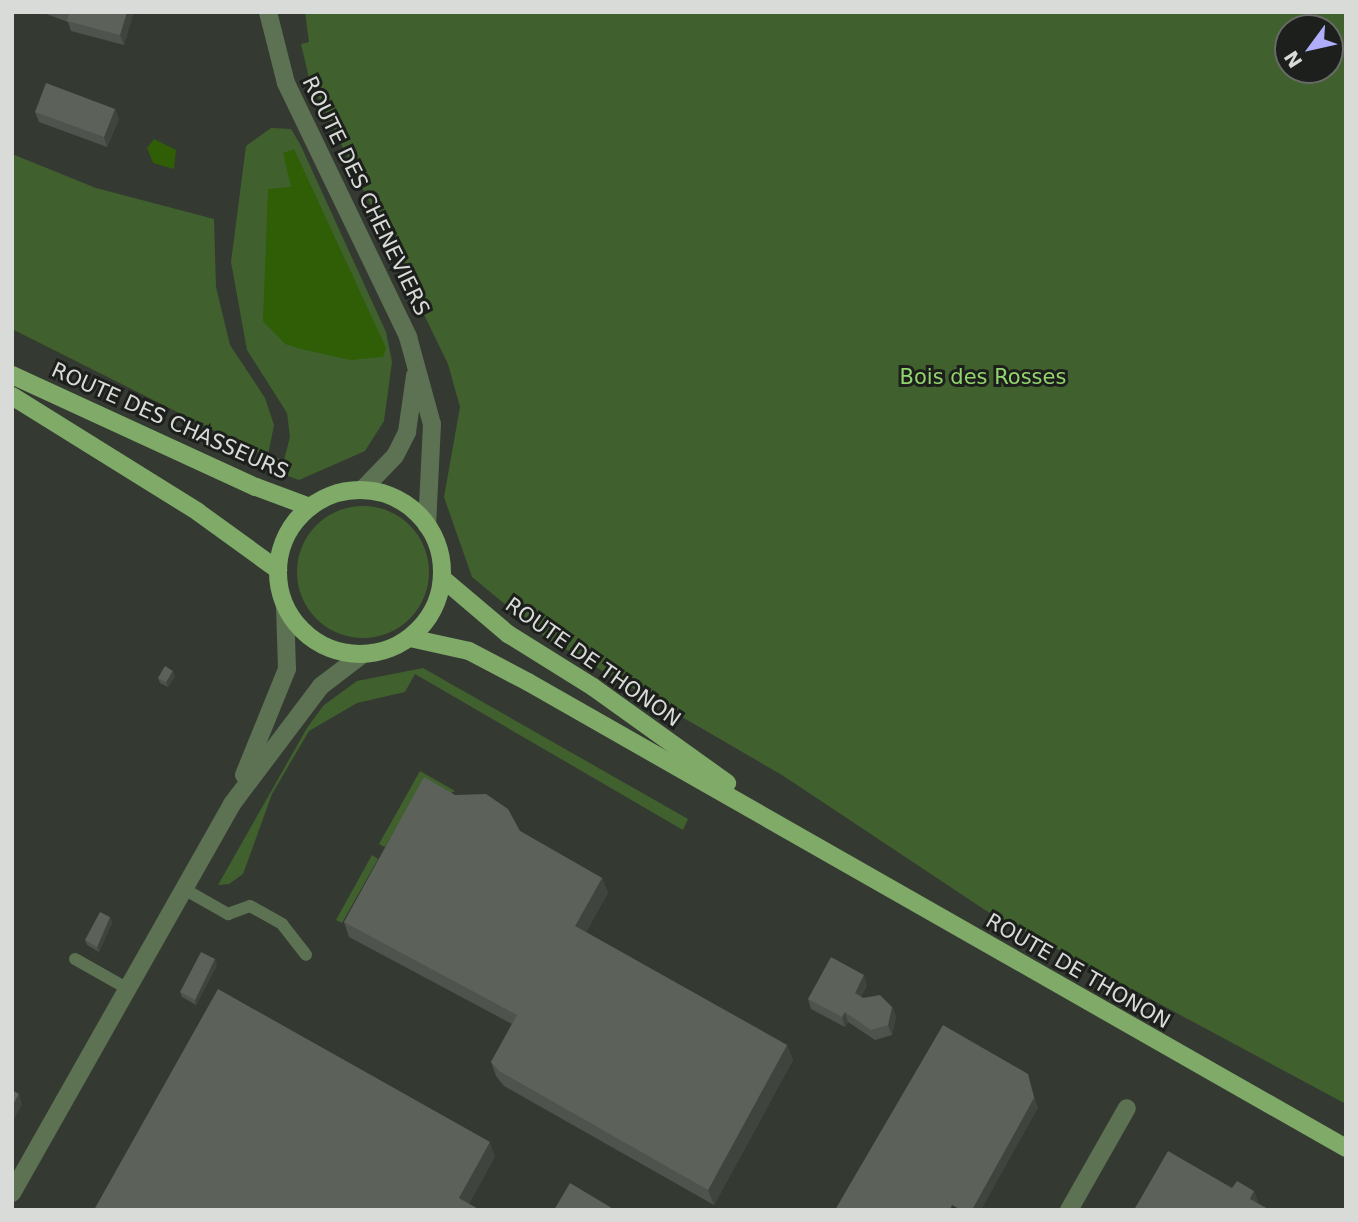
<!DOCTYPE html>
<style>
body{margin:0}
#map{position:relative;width:1358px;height:1222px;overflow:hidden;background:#343932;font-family:"DejaVu Sans",sans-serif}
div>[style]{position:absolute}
.green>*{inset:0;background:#40612e}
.round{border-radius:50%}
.water>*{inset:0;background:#2f5e06}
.service>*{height:12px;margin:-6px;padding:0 6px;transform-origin:6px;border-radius:6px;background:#5c7252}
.minor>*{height:18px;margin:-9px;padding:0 9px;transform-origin:9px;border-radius:9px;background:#5c7252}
.tertiary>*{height:18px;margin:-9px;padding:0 9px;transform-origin:9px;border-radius:9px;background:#5c7252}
.primary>*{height:18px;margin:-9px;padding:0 9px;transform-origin:9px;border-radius:9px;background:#7faa68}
.primary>.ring{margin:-9px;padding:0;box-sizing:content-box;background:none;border:18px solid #7faa68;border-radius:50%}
.wall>*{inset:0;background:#4f534d}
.shaded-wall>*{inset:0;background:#40443e}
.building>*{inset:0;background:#5c6159}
span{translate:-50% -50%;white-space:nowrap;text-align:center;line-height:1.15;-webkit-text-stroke:6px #1d1f1c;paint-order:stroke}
.street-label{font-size:21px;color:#d8dbd7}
.park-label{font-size:21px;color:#93d56d}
.frame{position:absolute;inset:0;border:14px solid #d8dbd7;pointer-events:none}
.north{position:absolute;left:1274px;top:14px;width:70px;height:70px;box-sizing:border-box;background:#1d1f1c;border:2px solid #686a67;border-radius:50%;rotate:237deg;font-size:19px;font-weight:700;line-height:28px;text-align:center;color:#d8dbd7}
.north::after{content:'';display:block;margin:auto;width:24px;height:32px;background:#b0aefa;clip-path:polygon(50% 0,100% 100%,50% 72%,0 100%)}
</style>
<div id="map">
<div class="green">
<div style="clip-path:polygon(evenodd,305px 12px,1346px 12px,1346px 1104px,985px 910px,782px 775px,546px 638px,472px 577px,444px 497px,460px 407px,448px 364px,309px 78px,301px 44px,309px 42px,305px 12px,1330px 28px,1330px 70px,1288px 70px,1288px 28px,1330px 28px)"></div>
<div style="clip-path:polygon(271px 128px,291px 129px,300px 144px,386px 332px,392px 362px,384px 421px,365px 451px,299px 480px,266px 468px,263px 455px,12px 329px,12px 154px,96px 188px,214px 219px,216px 287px,230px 345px,265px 398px,274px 425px,268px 455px,284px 460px,290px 437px,287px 413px,247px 350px,231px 262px,246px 146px)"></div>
<div class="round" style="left:297px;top:506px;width:132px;height:132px"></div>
<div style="clip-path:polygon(423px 668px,688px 819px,683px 830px,415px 674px,405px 692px,357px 703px,309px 731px,272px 794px,243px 874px,229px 884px,218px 885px,307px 728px,324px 705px,357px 681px)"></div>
<div style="clip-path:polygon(420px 771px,455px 791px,449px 794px,425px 780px,385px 847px,379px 844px)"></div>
<div style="clip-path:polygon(372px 855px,378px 859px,342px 923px,336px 920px)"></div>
</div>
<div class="water">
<div style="clip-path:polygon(154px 139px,176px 150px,174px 169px,153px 163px,147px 148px)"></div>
<div style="clip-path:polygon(294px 149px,386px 348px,383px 357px,351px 360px,301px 349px,285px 344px,263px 321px,268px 189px,291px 187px,283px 153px)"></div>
</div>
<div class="service">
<div style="left:184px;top:889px;width:51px;rotate:29.6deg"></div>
<div style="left:228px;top:914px;width:23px;rotate:-20deg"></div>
<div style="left:250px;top:906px;width:37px;rotate:29deg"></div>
<div style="left:282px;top:924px;width:39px;rotate:52deg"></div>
<div style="left:75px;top:959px;width:61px;rotate:29.5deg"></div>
</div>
<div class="minor">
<div style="left:268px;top:12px;width:73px;rotate:75.8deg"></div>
<div style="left:286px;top:83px;width:282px;rotate:64.3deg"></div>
<div style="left:408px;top:337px;width:90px;rotate:74.6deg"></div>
<div style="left:432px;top:424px;width:102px;rotate:92.8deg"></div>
<div style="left:362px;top:490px;width:47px;rotate:-45.9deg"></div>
<div style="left:395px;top:456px;width:27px;rotate:-63deg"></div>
<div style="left:407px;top:432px;width:57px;rotate:-81.9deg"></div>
<div style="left:1069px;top:1210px;width:117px;rotate:-60.4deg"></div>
</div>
<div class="tertiary">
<div style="left:244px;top:775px;width:114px;rotate:-67.9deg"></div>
<div style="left:287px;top:669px;width:63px;rotate:-91.8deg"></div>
<div style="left:12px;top:1193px;width:447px;rotate:-60.5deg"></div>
<div style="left:232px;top:804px;width:148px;rotate:-53deg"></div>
<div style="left:321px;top:686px;width:53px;rotate:-37.3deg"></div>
</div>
<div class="primary">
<div style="left:12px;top:375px;width:268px;rotate:24.7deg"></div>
<div style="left:256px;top:487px;width:58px;rotate:20.3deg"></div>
<div style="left:12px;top:396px;width:219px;rotate:31.9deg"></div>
<div style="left:198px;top:512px;width:99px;rotate:35.9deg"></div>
<div class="ring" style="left:278px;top:490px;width:146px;height:146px"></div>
<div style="left:442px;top:578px;width:87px;rotate:40.3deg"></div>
<div style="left:508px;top:634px;width:100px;rotate:31.9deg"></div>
<div style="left:593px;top:687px;width:165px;rotate:35.6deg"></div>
<div style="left:410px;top:638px;width:60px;rotate:12.4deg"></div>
<div style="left:469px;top:651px;width:67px;rotate:27.7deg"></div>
<div style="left:528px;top:682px;width:941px;rotate:29.67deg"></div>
</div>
<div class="wall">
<div style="clip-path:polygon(41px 12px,132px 12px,133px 14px,124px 45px,71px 31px,68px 22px)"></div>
<div style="clip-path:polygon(115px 109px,119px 119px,107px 147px,39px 122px,35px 112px)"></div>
<div style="clip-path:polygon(175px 676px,168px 687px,160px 683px,158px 678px)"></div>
<div style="clip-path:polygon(455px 795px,520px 831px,602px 878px,608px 893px,586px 932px,787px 1045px,793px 1060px,714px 1205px,504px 1086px,496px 1076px,491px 1062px,512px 1024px,349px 937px,344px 922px)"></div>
<div style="clip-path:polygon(110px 917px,112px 923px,99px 952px,87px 945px,85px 940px)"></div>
<div style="clip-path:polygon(217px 965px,196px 1005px,182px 997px,180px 992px)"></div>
<div style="clip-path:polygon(867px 985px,861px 997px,892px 1007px,896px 1017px,892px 1035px,875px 1040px,848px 1022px,845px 1027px,811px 1009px,808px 999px)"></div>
</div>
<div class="shaded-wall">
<div style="clip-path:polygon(127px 12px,132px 12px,133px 14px,124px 45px,120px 35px)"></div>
<div style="clip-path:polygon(115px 109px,119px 119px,107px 147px,104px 137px)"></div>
<div style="clip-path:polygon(173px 671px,175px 676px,168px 687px,166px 682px)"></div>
<div style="clip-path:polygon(602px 878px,608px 893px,581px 941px,575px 926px)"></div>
<div style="clip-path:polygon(110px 917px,112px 923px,99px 952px,97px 947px)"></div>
<div style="clip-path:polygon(215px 959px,217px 965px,196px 1005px,195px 1000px)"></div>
<div style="clip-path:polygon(864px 975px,867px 985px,858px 1003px,855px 993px)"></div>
<div style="clip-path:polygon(892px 1007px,896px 1017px,892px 1035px,888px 1025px)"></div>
<div style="clip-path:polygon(845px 1012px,848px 1022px,845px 1027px,842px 1017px)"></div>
<div style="clip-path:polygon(787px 1045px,793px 1060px,714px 1205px,708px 1190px)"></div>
<div style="clip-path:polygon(1028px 1074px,1038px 1108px,981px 1210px,972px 1210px)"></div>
<div style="clip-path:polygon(19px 1094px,22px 1104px,12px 1123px,12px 1106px)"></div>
<div style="clip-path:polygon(490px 1142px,495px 1157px,466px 1210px,459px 1198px)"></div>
<div style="clip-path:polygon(1254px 1191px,1258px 1201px,1254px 1209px,1250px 1199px)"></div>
</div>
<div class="building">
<div style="clip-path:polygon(65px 12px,127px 12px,120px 35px,67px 21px,69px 14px)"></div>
<div style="clip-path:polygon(46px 83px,115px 109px,104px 137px,35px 112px)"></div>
<div style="clip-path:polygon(165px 666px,173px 671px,166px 682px,158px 678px)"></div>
<div style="clip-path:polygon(424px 777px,455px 795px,486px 794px,508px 809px,520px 831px,602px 878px,575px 926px,787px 1045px,708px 1190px,499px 1071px,491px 1062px,517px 1015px,344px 922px)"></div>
<div style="clip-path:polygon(100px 912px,110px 917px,97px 947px,85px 940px)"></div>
<div style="clip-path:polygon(201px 952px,215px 959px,195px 1000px,180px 992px)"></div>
<div style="clip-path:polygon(831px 957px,864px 975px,855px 993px,863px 998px,880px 995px,892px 1007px,888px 1025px,871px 1030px,845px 1012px,842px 1017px,808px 999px)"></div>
<div style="clip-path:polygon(218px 989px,490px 1142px,459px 1198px,480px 1210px,94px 1210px)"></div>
<div style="clip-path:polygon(943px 1025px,1028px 1074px,1034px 1098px,972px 1210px,961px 1210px,952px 1205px,950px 1210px,835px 1210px)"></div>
<div style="clip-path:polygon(12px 1090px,19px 1094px,12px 1106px)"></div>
<div style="clip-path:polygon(1168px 1151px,1232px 1188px,1237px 1181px,1254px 1191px,1250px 1199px,1270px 1210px,1134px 1210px)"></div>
<div style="clip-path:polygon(570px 1183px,615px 1210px,554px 1210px)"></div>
</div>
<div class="street-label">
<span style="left:366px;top:196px;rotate:64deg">ROUTE DES CHENEVIERS</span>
<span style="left:170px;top:421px;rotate:24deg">ROUTE DES CHASSEURS</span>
<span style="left:593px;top:662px;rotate:35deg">ROUTE DE THONON</span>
<span style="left:1078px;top:971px;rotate:30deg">ROUTE DE THONON</span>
</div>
<div class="park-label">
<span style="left:983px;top:377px">Bois des Rosses</span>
</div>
<div class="frame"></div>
<div class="north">N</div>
</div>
